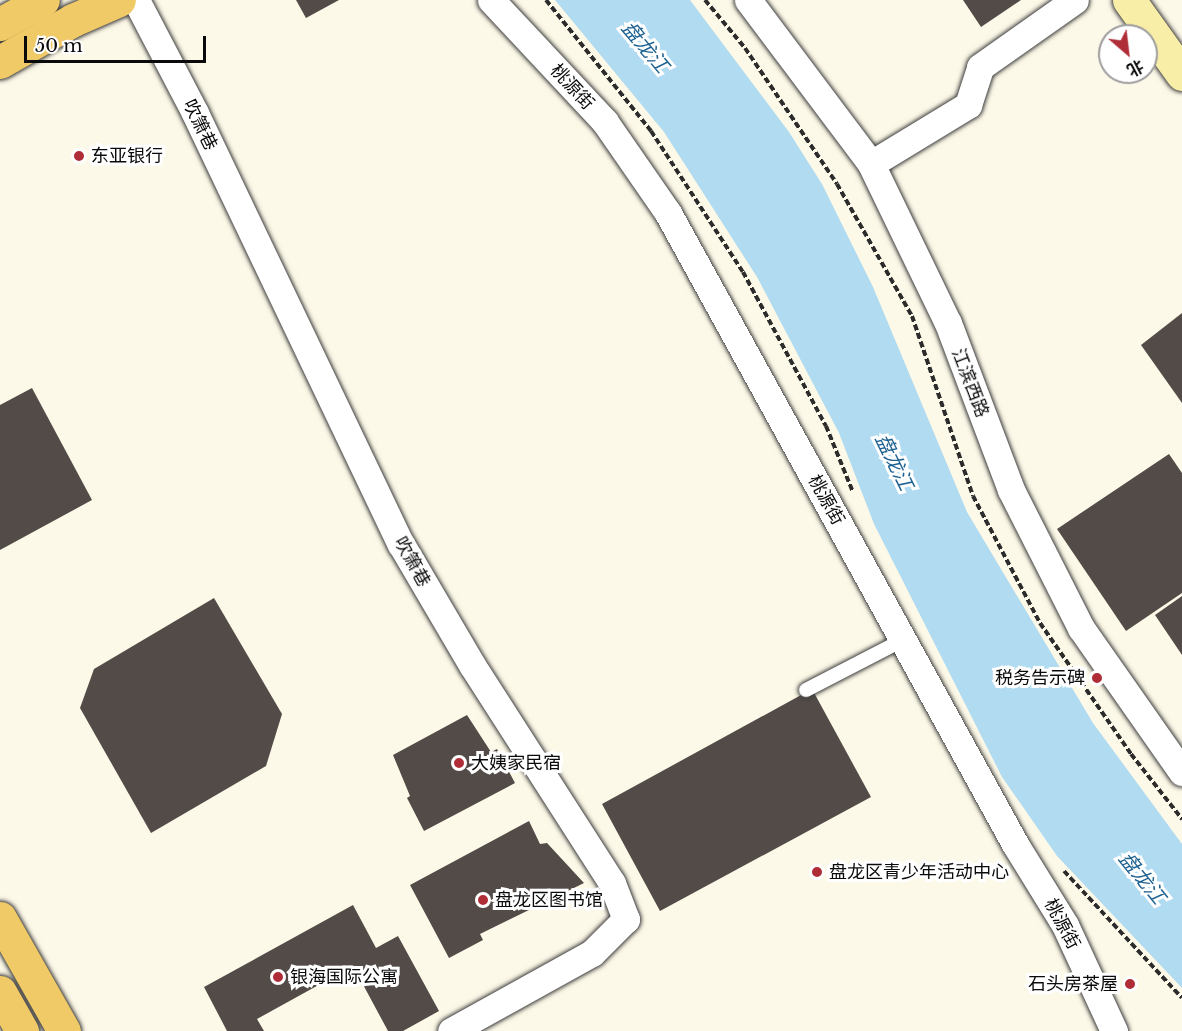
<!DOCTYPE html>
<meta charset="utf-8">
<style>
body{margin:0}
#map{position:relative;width:1182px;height:1031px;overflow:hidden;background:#fdf9e8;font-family:"Libre Baskerville","Noto Sans SC",serif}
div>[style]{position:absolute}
.water>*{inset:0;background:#b1dbf1}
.building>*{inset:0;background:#524b47}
.path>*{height:4px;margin-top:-2px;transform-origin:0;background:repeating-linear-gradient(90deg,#2c2c2c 0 6px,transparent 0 9px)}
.roads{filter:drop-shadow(0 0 2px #3d3d3d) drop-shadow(0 0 2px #3d3d3d)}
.service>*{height:14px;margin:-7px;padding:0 7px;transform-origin:7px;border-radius:7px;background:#fff}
.minor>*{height:27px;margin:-13.5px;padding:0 13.5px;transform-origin:13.5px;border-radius:13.5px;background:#fff}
.secondary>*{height:33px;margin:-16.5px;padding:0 16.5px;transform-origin:16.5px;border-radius:16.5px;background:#f9eea8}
.primary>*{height:33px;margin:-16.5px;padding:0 16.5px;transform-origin:16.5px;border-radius:16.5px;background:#efca67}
.dots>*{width:16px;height:16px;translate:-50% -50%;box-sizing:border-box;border:3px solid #fff;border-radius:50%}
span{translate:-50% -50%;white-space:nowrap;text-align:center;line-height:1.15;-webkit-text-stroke:6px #fff;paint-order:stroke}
.street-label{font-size:18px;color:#0a0a0a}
.poi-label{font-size:18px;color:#0a0a0a}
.left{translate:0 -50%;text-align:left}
.right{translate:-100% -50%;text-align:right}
.water-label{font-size:20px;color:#1e6291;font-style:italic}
.north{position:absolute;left:1098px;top:24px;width:60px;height:60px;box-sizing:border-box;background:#fff;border:2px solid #9d9d9d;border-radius:50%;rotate:152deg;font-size:16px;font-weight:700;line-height:24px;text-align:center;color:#0a0a0a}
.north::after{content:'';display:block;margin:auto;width:21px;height:27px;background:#af2d37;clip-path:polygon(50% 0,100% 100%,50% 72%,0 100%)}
.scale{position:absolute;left:24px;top:36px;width:182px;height:27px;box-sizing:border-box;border:3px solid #0a0a0a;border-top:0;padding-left:8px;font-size:18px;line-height:21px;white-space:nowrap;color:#0a0a0a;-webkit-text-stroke:4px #fff;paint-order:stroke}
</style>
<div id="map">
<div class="water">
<div style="clip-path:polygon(555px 0,690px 0,789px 132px,822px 184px,873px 287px,967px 512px,1093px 723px,1182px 844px,1182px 988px,1057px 856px,1002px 777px,874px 524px,839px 433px,757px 277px,664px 132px)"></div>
</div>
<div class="building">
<div style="clip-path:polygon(296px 0,339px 0,306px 18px)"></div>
<div style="clip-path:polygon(963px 0,1021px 0,981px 27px)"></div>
<div style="clip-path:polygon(1182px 313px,1182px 403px,1141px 345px)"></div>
<div style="clip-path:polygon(32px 388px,92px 500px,0 550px,0 405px)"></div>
<div style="clip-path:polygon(1169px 454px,1182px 473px,1182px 593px,1126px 631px,1057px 529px)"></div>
<div style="clip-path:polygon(1182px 596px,1182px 655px,1155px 615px)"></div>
<div style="clip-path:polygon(214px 598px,282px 714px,266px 766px,151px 833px,80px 708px,94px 669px)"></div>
<div style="clip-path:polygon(812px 689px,871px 797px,660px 911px,602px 804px)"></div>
<div style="clip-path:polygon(467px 715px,491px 752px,497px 749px,515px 783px,424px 831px,407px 798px,410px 796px,393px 755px)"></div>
<div style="clip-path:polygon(529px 821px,540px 844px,547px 843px,584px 883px,480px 934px,483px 940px,449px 958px,410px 885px)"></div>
<div style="clip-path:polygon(353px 905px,376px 948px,398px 936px,439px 1011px,403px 1031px,388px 1031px,353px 966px,257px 1019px,264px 1031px,227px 1031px,204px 987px)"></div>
</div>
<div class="path">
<div style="left:546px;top:0;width:168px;rotate:51.3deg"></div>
<div style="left:651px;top:131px;width:168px;rotate:56.9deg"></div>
<div style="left:743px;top:272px;width:175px;rotate:61.7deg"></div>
<div style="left:826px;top:426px;width:71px;rotate:67.8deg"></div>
<div style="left:705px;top:0;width:62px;rotate:50.2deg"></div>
<div style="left:745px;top:48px;width:164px;rotate:55.9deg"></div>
<div style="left:837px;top:184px;width:152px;rotate:60.4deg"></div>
<div style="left:912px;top:316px;width:190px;rotate:71.3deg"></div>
<div style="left:973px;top:496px;width:144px;rotate:62.2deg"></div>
<div style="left:1040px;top:623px;width:160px;rotate:55.2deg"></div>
<div style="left:1131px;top:754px;width:83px;rotate:51.9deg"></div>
<div style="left:1064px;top:871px;width:173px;rotate:47.1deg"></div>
</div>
<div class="roads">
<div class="service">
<div style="left:806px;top:690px;width:109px;rotate:-27.3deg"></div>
</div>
<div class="minor">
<div style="left:136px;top:0;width:127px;rotate:62.4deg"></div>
<div style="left:195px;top:113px;width:478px;rotate:64.5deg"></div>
<div style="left:401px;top:544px;width:140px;rotate:59.6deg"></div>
<div style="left:472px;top:665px;width:259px;rotate:57.3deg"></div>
<div style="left:612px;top:883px;width:39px;rotate:69deg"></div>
<div style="left:626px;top:919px;width:48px;rotate:135deg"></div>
<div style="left:592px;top:953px;width:161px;rotate:151deg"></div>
<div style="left:491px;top:0;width:167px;rotate:46.9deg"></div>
<div style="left:605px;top:122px;width:111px;rotate:55.3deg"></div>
<div style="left:668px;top:213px;width:720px;rotate:61.19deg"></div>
<div style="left:1015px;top:844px;width:95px;rotate:58.3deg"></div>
<div style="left:1065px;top:925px;width:117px;rotate:65.2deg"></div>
<div style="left:748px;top:0;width:205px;rotate:53.1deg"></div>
<div style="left:871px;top:164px;width:177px;rotate:64.2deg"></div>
<div style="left:948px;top:323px;width:178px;rotate:69.3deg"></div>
<div style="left:1011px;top:490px;width:155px;rotate:63.1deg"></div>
<div style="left:1081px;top:628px;width:176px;rotate:55deg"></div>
<div style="left:871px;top:164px;width:114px;rotate:-31.3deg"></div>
<div style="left:968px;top:105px;width:40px;rotate:-72deg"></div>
<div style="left:980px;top:67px;width:116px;rotate:-35.2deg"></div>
</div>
<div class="secondary">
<div style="left:1129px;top:0;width:91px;rotate:54.4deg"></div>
</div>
<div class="primary">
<div style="left:0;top:24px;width:49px;rotate:-29.2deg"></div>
<div style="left:0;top:62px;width:84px;rotate:-29.9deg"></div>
<div style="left:73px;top:20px;width:50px;rotate:-23.5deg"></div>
<div style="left:0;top:918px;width:130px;rotate:60.5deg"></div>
<div style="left:0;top:992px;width:45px;rotate:60.6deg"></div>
</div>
</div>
<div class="dots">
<div style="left:79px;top:156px;background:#af2d37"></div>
<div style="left:1097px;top:678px;background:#af2d37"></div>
<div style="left:459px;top:763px;background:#af2d37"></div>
<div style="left:817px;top:872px;background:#af2d37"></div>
<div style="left:483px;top:900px;background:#af2d37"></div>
<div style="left:278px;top:977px;background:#af2d37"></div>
<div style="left:1130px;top:984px;background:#af2d37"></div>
</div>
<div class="street-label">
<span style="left:572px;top:87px;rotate:47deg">桃源街</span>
<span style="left:200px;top:125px;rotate:64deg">吹箫巷</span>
<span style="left:970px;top:383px;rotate:69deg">江滨西路</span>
<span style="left:826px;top:500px;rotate:61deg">桃源街</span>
<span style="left:412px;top:562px;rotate:61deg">吹箫巷</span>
<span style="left:1062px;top:924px;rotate:62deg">桃源街</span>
</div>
<div class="poi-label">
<span class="left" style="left:91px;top:156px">东亚银行</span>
<span class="right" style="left:1085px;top:678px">税务告示碑</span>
<span class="left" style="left:471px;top:763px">大姨家民宿</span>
<span class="left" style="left:829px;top:872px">盘龙区青少年活动中心</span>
<span class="left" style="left:495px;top:900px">盘龙区图书馆</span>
<span class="left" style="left:290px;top:977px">银海国际公寓</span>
<span class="right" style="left:1118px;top:984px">石头房茶屋</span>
</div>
<div class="water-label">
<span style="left:645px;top:47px;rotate:50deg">盘龙江</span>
<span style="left:894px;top:462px;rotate:64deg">盘龙江</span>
<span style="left:1142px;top:878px;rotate:51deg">盘龙江</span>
</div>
<div class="north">北</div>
<div class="scale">50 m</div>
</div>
